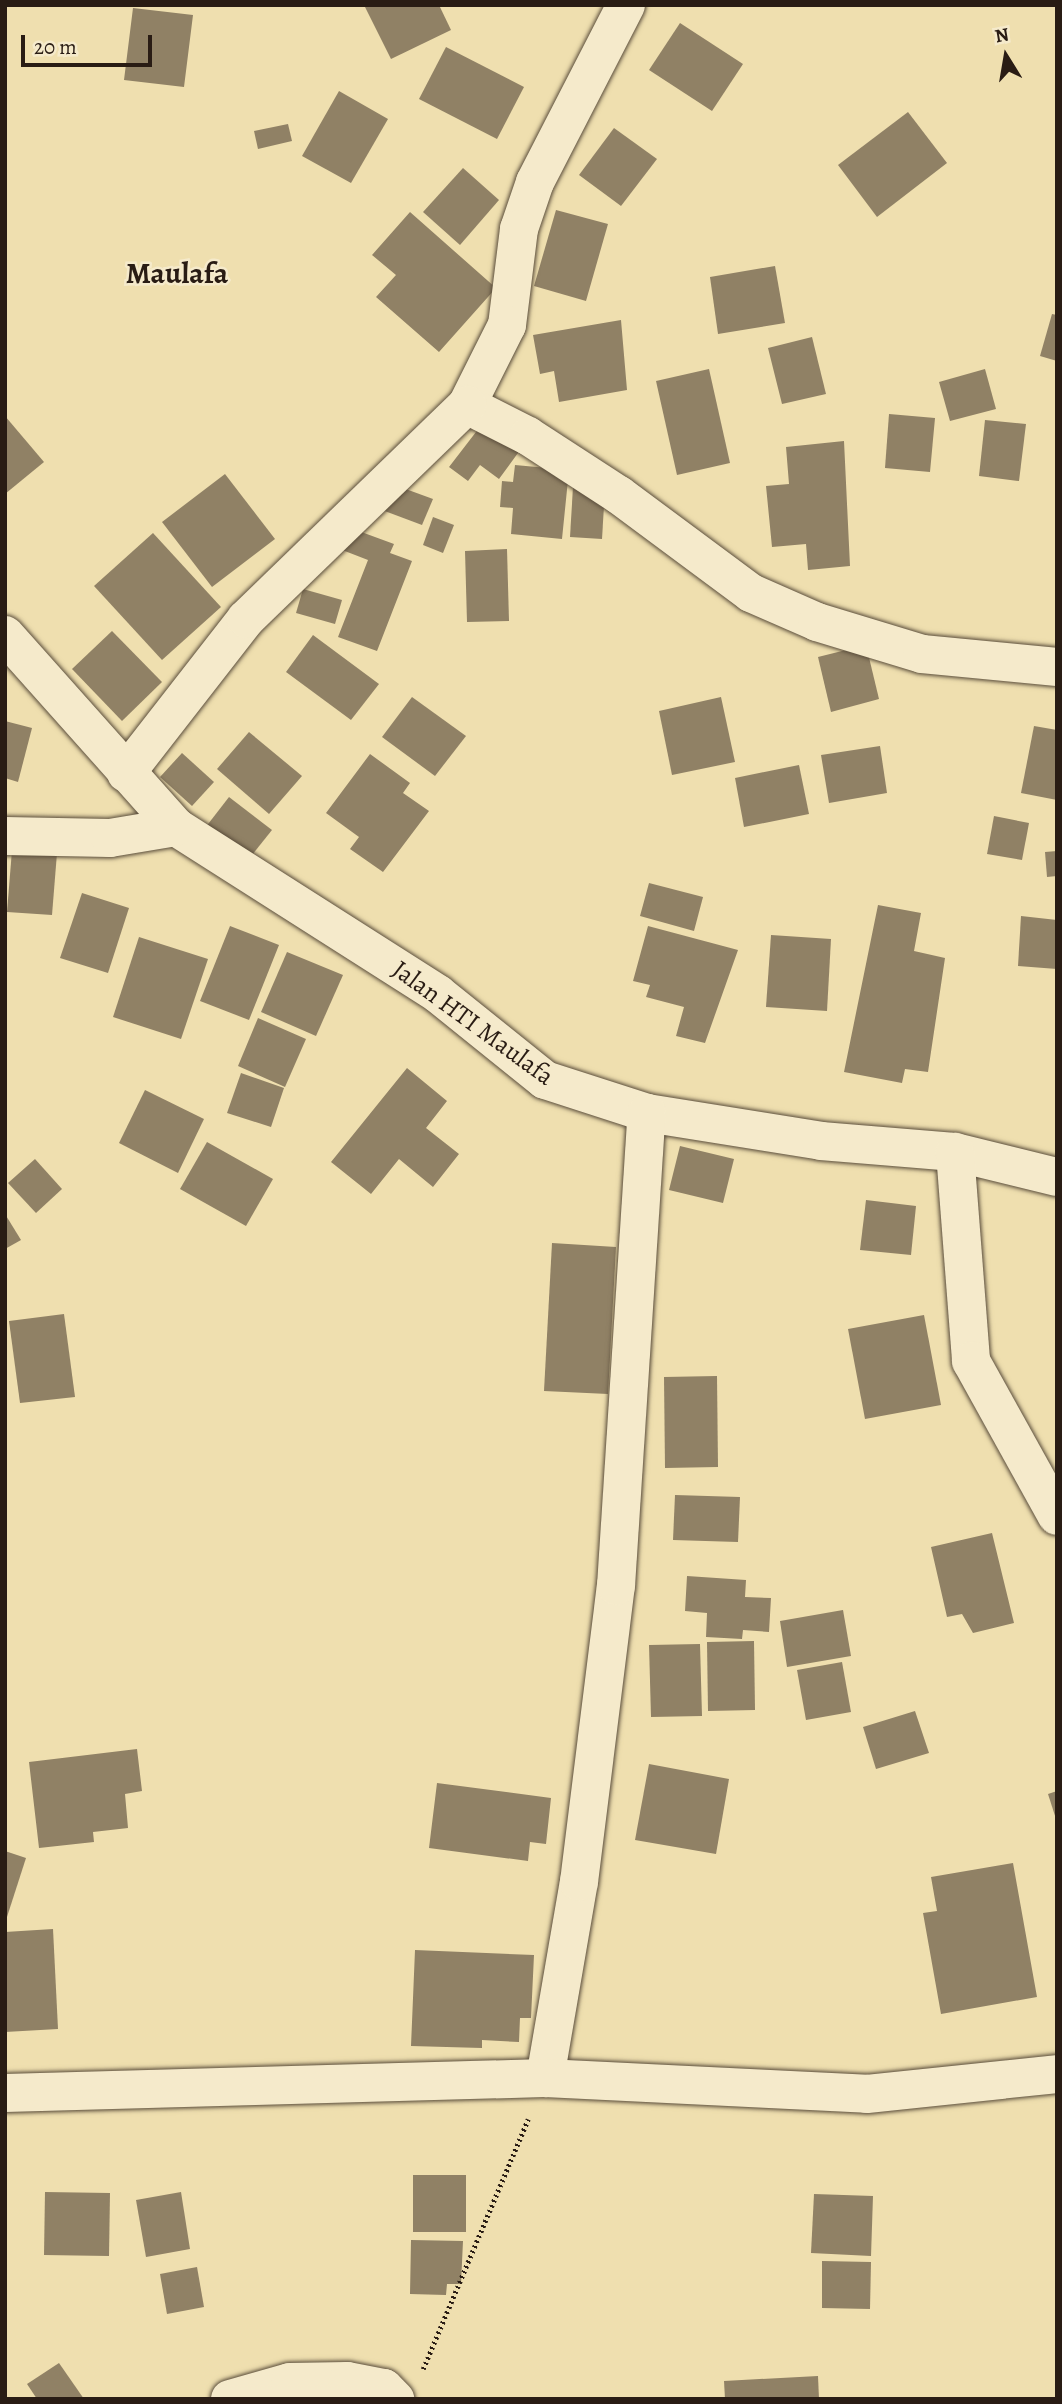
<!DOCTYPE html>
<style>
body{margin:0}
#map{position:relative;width:1062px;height:2404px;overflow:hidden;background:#efdfaf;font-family:Alegreya,serif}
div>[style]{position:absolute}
.building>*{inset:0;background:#908165}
.path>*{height:4.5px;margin-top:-2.25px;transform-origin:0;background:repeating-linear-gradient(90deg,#291c14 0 2px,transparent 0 5.5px)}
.roads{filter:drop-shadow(0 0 2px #5a4d3b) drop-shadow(0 0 2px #5a4d3b)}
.minor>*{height:38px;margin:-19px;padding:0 19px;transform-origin:19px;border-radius:19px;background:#f5eacb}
span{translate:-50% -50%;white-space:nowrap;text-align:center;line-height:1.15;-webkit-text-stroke:5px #f5eacb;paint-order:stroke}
.street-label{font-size:26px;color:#291c14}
.quarter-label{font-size:30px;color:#291c14;font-weight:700}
.frame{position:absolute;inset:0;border:7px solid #291c14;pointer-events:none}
.north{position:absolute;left:971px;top:21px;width:70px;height:70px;-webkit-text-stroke:5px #f5eacb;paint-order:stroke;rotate:349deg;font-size:19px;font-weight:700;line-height:28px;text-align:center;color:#291c14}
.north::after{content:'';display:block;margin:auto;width:24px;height:32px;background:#291c14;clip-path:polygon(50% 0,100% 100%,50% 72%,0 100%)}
.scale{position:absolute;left:21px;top:35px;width:131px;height:32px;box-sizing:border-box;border:4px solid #291c14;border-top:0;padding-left:9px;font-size:21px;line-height:24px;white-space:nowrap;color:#291c14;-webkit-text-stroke:5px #f5eacb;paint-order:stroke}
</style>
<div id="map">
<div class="building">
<div style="clip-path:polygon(364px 5px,439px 5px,451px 30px,391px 59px)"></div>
<div style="clip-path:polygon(133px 8px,193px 15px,184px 87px,124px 80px)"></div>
<div style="clip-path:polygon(680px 23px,743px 64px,712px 111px,649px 70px)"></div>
<div style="clip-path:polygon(446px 47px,524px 87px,497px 139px,419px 99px)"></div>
<div style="clip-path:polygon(339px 91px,388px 119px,351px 183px,302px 156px)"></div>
<div style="clip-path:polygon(908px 112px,947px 163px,877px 217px,838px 165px)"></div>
<div style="clip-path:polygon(288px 124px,292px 141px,258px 149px,254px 131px)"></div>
<div style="clip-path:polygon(614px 128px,657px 159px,621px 206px,579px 175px)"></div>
<div style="clip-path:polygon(463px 168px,499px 200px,460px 245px,423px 212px)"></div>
<div style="clip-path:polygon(556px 210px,608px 224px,586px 301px,534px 286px)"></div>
<div style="clip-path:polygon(410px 212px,496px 288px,439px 352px,376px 297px,396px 275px,372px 255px)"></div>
<div style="clip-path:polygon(775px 266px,785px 323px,718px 334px,710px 277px)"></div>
<div style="clip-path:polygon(1052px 314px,1057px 315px,1057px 361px,1040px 356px)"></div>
<div style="clip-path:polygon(621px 320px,627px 390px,559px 402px,554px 371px,540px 374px,533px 335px)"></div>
<div style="clip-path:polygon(812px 337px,826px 394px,782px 404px,768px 348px)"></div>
<div style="clip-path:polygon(709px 369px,730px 463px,677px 475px,656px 381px)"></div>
<div style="clip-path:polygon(985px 369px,996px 409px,950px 421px,939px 382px)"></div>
<div style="clip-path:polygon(889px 414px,935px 418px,930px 472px,885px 468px)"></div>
<div style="clip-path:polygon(5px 416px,44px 462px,5px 494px)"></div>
<div style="clip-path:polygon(486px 419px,523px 446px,499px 479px,480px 465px,468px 481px,449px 467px)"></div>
<div style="clip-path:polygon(985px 420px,1026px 424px,1019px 481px,979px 476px)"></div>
<div style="clip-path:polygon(844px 441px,850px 566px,808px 570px,806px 544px,772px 547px,766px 486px,789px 484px,786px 447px)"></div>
<div style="clip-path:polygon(515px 465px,569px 470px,562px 539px,511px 534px,513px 508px,500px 507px,502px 481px,513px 482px)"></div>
<div style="clip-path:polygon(225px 474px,275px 539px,212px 587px,162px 522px)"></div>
<div style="clip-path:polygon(392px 484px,433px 499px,422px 525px,382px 510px)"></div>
<div style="clip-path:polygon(573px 487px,605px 489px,602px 539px,570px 537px)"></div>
<div style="clip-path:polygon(433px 517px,454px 525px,443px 553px,423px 545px)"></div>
<div style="clip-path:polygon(345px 526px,394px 544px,390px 553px,412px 561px,377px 651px,338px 637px,368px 560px,337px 548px)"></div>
<div style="clip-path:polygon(153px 533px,221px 607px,162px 660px,94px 586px)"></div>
<div style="clip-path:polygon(507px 549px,509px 621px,467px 622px,465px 551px)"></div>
<div style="clip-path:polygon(303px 589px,342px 600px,335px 624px,296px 613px)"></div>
<div style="clip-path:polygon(112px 631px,162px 682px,122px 721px,72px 669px)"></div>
<div style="clip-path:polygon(313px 635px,379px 684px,351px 720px,286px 672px)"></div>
<div style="clip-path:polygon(866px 645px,879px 699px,831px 712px,818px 657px)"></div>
<div style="clip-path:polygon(412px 697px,466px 736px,435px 776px,382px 737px)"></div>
<div style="clip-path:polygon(721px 697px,735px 762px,672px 775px,659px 711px)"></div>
<div style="clip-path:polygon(5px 721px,32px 728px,18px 782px,5px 778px)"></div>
<div style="clip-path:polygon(1034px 726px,1057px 730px,1057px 800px,1021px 793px)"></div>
<div style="clip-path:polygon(249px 732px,302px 776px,269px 814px,217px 769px)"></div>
<div style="clip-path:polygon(880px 746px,887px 793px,829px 803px,821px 755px)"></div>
<div style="clip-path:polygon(182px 753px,214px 782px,192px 806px,160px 777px)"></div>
<div style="clip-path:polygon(370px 754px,410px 783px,403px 793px,429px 811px,383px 872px,350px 849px,359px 837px,326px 813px)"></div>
<div style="clip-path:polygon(799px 765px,809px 814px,744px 827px,735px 778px)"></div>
<div style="clip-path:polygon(229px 797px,272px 830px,248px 860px,205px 828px)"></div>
<div style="clip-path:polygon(994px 816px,1029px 823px,1022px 860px,987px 854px)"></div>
<div style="clip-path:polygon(12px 850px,57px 853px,52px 915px,7px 912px)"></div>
<div style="clip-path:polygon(1057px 851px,1057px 876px,1047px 877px,1045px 852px)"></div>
<div style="clip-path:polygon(649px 883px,703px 897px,694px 931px,640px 916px)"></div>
<div style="clip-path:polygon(82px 893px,129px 908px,108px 973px,60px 958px)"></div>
<div style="clip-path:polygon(878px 905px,921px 913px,914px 951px,945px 958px,928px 1072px,905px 1069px,902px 1083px,844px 1072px)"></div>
<div style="clip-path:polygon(1021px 916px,1057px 920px,1057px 969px,1018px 966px)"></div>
<div style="clip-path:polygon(230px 926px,279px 945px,249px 1020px,200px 1001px)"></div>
<div style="clip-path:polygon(648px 926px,738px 950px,705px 1043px,676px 1036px,684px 1007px,646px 997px,650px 985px,633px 981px)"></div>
<div style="clip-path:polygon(771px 935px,831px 939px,827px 1011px,766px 1007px)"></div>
<div style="clip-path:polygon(139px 937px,208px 959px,181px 1039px,113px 1017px)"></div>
<div style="clip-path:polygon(287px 952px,343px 975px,316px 1036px,261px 1012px)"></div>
<div style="clip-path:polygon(258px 1018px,306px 1039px,285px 1087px,238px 1066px)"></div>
<div style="clip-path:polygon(407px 1068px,447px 1101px,426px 1128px,459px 1154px,433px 1187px,399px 1159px,371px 1194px,331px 1162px)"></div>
<div style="clip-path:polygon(241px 1073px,284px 1088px,271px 1127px,227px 1113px)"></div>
<div style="clip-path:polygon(145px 1090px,204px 1119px,178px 1173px,119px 1143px)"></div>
<div style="clip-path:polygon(207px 1142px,273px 1179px,246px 1226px,180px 1189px)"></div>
<div style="clip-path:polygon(680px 1146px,734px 1159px,723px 1203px,669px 1190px)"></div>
<div style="clip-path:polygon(35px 1159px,62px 1189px,36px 1213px,8px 1183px)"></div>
<div style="clip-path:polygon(866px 1200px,916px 1206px,911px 1255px,860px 1250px)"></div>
<div style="clip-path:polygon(5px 1214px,21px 1240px,5px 1249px)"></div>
<div style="clip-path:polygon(552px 1243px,616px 1247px,608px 1394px,544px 1391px)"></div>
<div style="clip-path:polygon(64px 1314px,75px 1397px,20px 1403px,9px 1321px)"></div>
<div style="clip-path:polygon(924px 1315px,941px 1405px,865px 1419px,848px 1329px)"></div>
<div style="clip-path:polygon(717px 1376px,718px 1467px,665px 1468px,664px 1377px)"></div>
<div style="clip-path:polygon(675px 1495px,740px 1497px,738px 1542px,673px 1540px)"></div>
<div style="clip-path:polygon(992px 1533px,1014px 1623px,973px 1633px,962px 1614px,947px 1617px,931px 1547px)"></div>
<div style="clip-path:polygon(687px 1576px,746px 1580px,745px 1597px,771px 1598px,769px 1632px,743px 1630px,742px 1639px,706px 1637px,707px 1613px,685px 1611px)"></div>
<div style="clip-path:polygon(843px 1610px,851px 1656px,787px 1667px,780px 1621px)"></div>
<div style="clip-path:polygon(754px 1641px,755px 1710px,708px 1711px,707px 1642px)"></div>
<div style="clip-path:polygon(700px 1644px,702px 1716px,651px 1717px,649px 1645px)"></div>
<div style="clip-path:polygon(842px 1662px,851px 1712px,806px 1720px,797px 1670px)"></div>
<div style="clip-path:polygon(915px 1711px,929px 1753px,876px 1769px,863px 1727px)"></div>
<div style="clip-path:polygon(137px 1749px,142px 1791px,125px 1794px,128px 1828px,93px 1832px,94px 1842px,39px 1848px,29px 1762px)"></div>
<div style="clip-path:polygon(649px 1764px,729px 1779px,716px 1854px,635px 1840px)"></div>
<div style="clip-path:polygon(437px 1783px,551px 1798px,546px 1844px,530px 1842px,528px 1861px,429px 1848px)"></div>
<div style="clip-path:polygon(1057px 1791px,1057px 1819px,1056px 1819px,1048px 1794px)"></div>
<div style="clip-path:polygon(5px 1851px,26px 1858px,6px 1920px,5px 1920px)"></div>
<div style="clip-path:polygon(1013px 1863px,1037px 1997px,941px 2014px,923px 1913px,937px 1911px,931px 1877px)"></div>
<div style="clip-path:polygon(53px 1929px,58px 2029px,5px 2032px,5px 1932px)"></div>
<div style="clip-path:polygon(415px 1950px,534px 1955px,531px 2018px,520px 2018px,519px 2042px,482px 2040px,482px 2048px,411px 2046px)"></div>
<div style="clip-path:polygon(413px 2175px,466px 2175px,466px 2232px,413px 2232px)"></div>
<div style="clip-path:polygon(45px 2192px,110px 2193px,109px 2256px,44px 2255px)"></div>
<div style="clip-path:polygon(181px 2192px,190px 2249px,146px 2257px,136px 2200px)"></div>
<div style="clip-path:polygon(814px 2194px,873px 2196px,871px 2256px,811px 2253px)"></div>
<div style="clip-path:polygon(411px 2240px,463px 2241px,461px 2284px,447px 2284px,446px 2295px,410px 2294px)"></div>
<div style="clip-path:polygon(822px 2261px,871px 2262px,870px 2309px,822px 2308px)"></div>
<div style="clip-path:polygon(197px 2267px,204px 2307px,167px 2314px,160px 2274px)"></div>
<div style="clip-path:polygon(59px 2363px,84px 2399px,37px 2399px,27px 2384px)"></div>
<div style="clip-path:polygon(818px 2376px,819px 2399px,725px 2399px,724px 2381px)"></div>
</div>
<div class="path">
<div style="left:423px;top:2369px;width:271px;rotate:-67.2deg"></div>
</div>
<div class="roads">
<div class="minor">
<div style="left:626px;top:5px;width:199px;rotate:117.2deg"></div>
<div style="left:535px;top:182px;width:50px;rotate:108.8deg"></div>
<div style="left:519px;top:229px;width:97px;rotate:97.1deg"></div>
<div style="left:507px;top:325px;width:89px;rotate:116.6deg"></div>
<div style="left:467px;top:405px;width:68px;rotate:26.9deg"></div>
<div style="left:528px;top:436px;width:108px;rotate:33deg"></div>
<div style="left:619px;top:495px;width:164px;rotate:36.6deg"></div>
<div style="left:751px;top:593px;width:72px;rotate:23.7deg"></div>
<div style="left:817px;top:622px;width:110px;rotate:16.9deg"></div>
<div style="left:922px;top:654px;width:136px;rotate:5.5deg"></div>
<div style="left:5px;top:635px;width:257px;rotate:48.3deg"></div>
<div style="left:176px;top:827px;width:311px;rotate:32.5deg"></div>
<div style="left:438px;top:994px;width:137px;rotate:38.8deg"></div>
<div style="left:545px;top:1080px;width:107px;rotate:17.9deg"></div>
<div style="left:647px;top:1113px;width:176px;rotate:9.1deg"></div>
<div style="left:821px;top:1141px;width:134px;rotate:4.7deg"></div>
<div style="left:955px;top:1152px;width:105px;rotate:13.8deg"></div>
<div style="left:126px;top:773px;width:195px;rotate:-52.1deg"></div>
<div style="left:246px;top:619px;width:308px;rotate:-44.1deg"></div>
<div style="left:5px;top:836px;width:105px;rotate:1.1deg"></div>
<div style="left:110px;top:838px;width:67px;rotate:-9.5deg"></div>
<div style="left:955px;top:1152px;width:210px;rotate:85.6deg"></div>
<div style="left:971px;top:1361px;width:177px;rotate:61deg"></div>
<div style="left:545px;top:2078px;width:199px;rotate:-80.2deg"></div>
<div style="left:579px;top:1882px;width:298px;rotate:-82.9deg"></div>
<div style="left:616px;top:1586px;width:474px;rotate:-86.3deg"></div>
<div style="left:5px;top:2093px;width:540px;rotate:-1.59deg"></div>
<div style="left:545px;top:2078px;width:322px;rotate:2.8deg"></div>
<div style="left:867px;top:2094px;width:191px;rotate:-6deg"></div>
<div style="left:230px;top:2399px;width:62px;rotate:-15.8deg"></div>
<div style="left:290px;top:2382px;width:57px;rotate:-1deg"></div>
<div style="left:347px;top:2381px;width:38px;rotate:11deg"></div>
<div style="left:384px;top:2388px;width:16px;rotate:45deg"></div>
</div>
</div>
<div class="street-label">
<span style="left:473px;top:1023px;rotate:36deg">Jalan HTI Maulafa</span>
</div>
<div class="quarter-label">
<span style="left:177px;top:273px">Maulafa</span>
</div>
<div class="frame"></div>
<div class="north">N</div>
<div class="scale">20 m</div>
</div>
